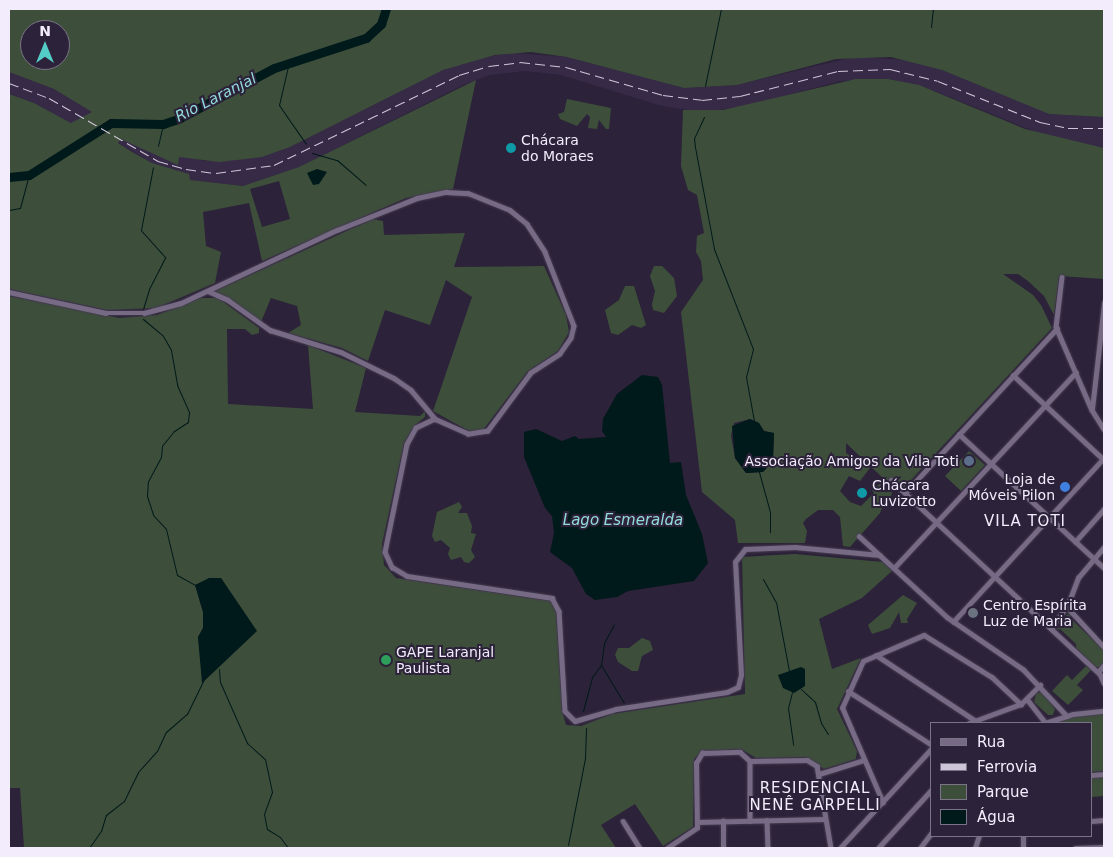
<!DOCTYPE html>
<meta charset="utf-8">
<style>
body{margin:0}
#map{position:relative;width:1113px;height:857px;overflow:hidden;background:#2c2239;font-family:"DejaVu Sans",sans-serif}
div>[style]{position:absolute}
.built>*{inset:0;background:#372a47}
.green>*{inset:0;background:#3d4f3b}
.water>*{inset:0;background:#00191a}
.stream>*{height:1px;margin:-0.5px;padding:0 0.5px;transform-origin:0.5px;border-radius:0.5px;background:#00191a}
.river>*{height:9px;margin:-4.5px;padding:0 4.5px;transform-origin:4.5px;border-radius:4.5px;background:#00191a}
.roads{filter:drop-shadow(0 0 1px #463c50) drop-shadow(0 0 1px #463c50)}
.minor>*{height:4.5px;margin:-2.25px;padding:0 2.25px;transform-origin:2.25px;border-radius:2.25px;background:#766a85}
.tertiary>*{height:5px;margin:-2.5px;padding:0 2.5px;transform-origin:2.5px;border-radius:2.5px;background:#766a85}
.rail>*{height:1px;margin-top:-0.5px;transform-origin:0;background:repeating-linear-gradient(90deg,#cdc6d8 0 10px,transparent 0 15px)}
.dots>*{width:14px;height:14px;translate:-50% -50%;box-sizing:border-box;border:2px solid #2c2239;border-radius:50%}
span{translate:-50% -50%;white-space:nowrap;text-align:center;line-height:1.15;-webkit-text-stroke:4px #2c2239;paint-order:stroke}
.poi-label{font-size:14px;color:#f2ecfc}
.left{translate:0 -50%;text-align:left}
.right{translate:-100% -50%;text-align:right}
.water-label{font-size:15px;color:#92dbdc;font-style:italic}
.neighbourhood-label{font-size:15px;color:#f2ecfc;letter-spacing:1px}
.frame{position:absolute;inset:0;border:10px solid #f2ecfc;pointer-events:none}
.legend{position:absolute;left:930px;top:722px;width:162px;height:115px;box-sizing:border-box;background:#2c2239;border:1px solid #7b7387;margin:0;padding:6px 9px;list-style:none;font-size:15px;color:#f2ecfc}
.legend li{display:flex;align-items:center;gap:10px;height:25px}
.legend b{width:25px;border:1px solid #7b7387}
.north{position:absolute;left:20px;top:20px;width:50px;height:50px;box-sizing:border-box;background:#2c2239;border:1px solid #7b7387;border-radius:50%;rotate:0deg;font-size:14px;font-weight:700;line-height:20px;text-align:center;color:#f2ecfc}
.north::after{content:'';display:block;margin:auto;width:18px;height:22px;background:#54cdc7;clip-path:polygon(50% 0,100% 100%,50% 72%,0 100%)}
</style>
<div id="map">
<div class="built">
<div style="clip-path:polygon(513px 53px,567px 57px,684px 88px,737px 85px,854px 57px,909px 60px,942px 70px,1049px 114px,1104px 117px,1104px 148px,1043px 135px,935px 91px,889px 79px,840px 81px,742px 107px,701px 112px,662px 106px,561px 75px,525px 71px,490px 75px,463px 85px,299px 167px,243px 186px,189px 180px,189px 174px,152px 163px,118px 143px,121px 139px,205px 161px,262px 157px,290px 147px,443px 70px,477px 58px)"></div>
<div style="clip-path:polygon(9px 72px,54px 89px,93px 112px,71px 123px,34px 103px,9px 94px)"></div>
</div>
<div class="green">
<div style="clip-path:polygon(evenodd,9px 9px,1104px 9px,1104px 117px,1049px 114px,942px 70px,891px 57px,836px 59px,737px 85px,684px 88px,567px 57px,531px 52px,495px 55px,443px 70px,290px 147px,262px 157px,219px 162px,179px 157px,178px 165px,121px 139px,118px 143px,132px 152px,152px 163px,189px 174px,190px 180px,243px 186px,299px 167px,476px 80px,453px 189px,406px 198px,262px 261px,249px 203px,203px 212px,206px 246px,221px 252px,215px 283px,156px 308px,107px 310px,9px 289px,9px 94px,34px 103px,71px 123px,92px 112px,54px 89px,9px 72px,9px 9px,30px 30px,60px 30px,60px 60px,30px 60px,30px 30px,9px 9px,279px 181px,290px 219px,262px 227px,250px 189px,279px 181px)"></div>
<div style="clip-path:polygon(evenodd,856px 79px,888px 79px,919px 85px,1025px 129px,1104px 148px,1104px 279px,1059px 276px,1054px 315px,1044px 296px,1028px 281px,1018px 274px,1003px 274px,1033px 295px,1041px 305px,1052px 328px,899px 493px,892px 487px,891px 501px,883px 506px,880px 513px,850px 547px,843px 546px,840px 517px,833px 510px,818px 510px,806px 519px,803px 523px,807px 531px,805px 543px,738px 543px,735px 520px,702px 492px,681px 312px,703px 280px,701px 261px,696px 252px,697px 236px,704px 233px,697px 195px,688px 190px,681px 166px,683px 110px,723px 110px,856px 79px,750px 419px,759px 423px,764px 431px,774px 433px,773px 461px,763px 472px,746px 473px,735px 458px,731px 436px,734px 423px,750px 419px,856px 79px,846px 443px,885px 480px,872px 490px,874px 493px,861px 506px,850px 502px,840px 491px,849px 476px,860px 481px,870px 468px,846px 453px,846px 443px)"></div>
<div style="clip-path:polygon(567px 99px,611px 108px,609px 129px,606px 129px,599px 120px,597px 129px,588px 128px,590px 117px,587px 114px,577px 126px,560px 119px,558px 114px,564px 112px)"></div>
<div style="clip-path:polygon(373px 219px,383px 221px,384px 235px,465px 233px,454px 267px,544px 266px,566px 315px,569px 332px,558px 351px,528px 371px,483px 430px,469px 431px,433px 411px,472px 297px,446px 280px,430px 325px,385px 310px,368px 361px,342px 348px,288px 333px,301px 325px,297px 306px,271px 298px,261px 322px,215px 291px)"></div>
<div style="clip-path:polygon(654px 266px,662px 266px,674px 278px,677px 296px,664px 313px,653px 310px,652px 304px,655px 291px,650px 276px)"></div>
<div style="clip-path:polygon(625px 286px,634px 286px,646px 325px,641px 328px,632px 325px,618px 335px,611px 333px,605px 310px,619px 300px)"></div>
<div style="clip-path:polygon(evenodd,9px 296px,119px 318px,157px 315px,201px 298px,218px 298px,259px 328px,259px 333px,252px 335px,245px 329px,227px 329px,228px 404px,313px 409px,308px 345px,366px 368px,355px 412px,420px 416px,425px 411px,425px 417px,414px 426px,404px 443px,382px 544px,384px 565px,396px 578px,550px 601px,556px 611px,562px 711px,566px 725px,581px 726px,612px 714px,745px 694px,742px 557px,795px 554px,883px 562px,892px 571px,862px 598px,819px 619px,832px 669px,861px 658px,837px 709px,857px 751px,856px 759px,824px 769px,806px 757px,756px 758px,741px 749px,702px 751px,694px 759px,693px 827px,663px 846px,635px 804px,601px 825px,616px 848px,24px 848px,20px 788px,9px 788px,9px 296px,221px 578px,256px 631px,203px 682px,198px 637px,203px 628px,203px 612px,195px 585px,221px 578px)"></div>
<div style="clip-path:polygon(969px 451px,985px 465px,961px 491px,945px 476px)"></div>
<div style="clip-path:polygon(459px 502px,462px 507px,458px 513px,467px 513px,472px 526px,471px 533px,476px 534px,471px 550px,475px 557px,469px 563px,464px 562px,461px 557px,451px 560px,448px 554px,450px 548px,441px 540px,435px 542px,432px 536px,437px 512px)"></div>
<div style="clip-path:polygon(903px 595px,917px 603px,907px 619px,908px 623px,901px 623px,899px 612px,890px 628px,872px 634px,868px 625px)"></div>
<div style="clip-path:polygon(1071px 614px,1071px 619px,1104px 650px,1104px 662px,1100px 667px,1095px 667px,1076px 648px,1076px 644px,1060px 629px,1056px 630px,1068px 617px,1066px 615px)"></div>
<div style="clip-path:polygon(642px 638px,650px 641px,653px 650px,642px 656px,638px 671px,632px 671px,618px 662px,615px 655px,618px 648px,629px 648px)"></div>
<div style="clip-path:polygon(1086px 666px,1091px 670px,1077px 685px,1083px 690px,1068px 705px,1052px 691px,1067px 675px,1072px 680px)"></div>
<div style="clip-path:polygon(1042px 691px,1055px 709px,1053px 715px,1048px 715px,1034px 702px,1036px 694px)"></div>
<div style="clip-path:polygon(1104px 713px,1104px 771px,1092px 772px,1092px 723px,1058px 723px,1070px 717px)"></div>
<div style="clip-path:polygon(1104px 777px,1104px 796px,1092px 797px,1092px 778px)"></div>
</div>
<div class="water">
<div style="clip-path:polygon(317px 169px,327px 172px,319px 184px,313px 185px,307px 173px)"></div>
<div style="clip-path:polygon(642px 375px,658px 377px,662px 385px,670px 463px,681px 462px,686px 495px,702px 534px,708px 563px,694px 581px,628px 591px,617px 597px,595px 600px,586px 594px,572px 568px,550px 552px,554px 533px,552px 516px,545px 508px,524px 457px,524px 432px,536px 429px,562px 441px,575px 436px,579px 439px,606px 437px,602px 431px,603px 419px,617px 394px)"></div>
<div style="clip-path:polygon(750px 419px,759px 423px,764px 431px,774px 433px,773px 461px,763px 472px,746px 473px,735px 458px,732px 426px)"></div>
<div style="clip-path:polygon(209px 578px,221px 578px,257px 631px,202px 683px,198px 637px,203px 628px,203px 612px,195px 585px)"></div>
<div style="clip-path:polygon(801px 667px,805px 669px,805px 686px,794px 693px,783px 688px,778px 675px)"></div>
</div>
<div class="stream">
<div style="left:931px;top:27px;width:18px;rotate:-84deg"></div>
<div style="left:289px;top:62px;width:44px;rotate:103.1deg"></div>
<div style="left:279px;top:105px;width:47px;rotate:55.3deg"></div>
<div style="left:705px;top:86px;width:79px;rotate:-78.3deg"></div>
<div style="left:704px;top:117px;width:23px;rotate:115deg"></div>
<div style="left:694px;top:138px;width:9px;rotate:84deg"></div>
<div style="left:695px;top:147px;width:104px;rotate:79.4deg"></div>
<div style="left:714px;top:249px;width:107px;rotate:68.7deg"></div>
<div style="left:753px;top:349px;width:29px;rotate:104deg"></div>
<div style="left:746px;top:377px;width:45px;rotate:79.7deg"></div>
<div style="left:158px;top:146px;width:23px;rotate:-77deg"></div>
<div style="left:312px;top:153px;width:26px;rotate:16deg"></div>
<div style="left:337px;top:160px;width:38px;rotate:41deg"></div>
<div style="left:9px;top:210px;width:11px;rotate:-10deg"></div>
<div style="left:20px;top:208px;width:34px;rotate:-75deg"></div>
<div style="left:143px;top:309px;width:21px;rotate:-73deg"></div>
<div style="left:149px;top:289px;width:36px;rotate:-63deg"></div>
<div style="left:165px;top:257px;width:36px;rotate:-132deg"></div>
<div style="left:141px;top:230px;width:64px;rotate:-79.2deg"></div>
<div style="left:143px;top:319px;width:26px;rotate:40deg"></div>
<div style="left:163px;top:336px;width:16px;rotate:60deg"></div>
<div style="left:171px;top:350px;width:36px;rotate:80deg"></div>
<div style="left:177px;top:385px;width:30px;rotate:66deg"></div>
<div style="left:189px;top:412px;width:10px;rotate:96deg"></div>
<div style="left:188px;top:422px;width:17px;rotate:147deg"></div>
<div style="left:174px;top:431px;width:19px;rotate:129deg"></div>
<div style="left:162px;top:446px;width:11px;rotate:95deg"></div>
<div style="left:161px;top:457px;width:27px;rotate:118deg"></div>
<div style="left:148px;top:481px;width:15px;rotate:94deg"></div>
<div style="left:147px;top:496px;width:20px;rotate:72deg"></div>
<div style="left:153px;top:515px;width:19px;rotate:47deg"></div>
<div style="left:166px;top:529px;width:47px;rotate:76.6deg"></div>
<div style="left:177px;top:575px;width:21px;rotate:29deg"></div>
<div style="left:759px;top:472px;width:41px;rotate:74.6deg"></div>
<div style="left:770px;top:512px;width:20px;rotate:90deg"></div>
<div style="left:763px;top:579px;width:26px;rotate:61deg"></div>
<div style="left:776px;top:602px;width:70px;rotate:79.3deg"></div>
<div style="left:601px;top:665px;width:44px;rotate:58.8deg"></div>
<div style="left:219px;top:669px;width:13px;rotate:86deg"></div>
<div style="left:220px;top:682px;width:67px;rotate:66.1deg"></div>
<div style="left:247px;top:743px;width:24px;rotate:42deg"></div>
<div style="left:265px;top:759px;width:34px;rotate:78deg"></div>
<div style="left:272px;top:792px;width:23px;rotate:110deg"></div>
<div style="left:264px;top:814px;width:15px;rotate:79deg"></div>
<div style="left:267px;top:829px;width:15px;rotate:32deg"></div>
<div style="left:280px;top:837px;width:14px;rotate:54deg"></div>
<div style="left:801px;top:689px;width:19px;rotate:43deg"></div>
<div style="left:815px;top:702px;width:22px;rotate:74deg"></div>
<div style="left:821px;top:723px;width:13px;rotate:58deg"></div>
<div style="left:792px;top:692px;width:16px;rotate:104deg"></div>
<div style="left:788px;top:708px;width:37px;rotate:82deg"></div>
<div style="left:583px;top:711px;width:35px;rotate:-75deg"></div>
<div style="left:592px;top:677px;width:15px;rotate:-53deg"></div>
<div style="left:601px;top:665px;width:22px;rotate:-82deg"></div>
<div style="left:604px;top:643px;width:21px;rotate:-62deg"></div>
<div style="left:568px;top:845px;width:89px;rotate:-78.9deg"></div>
<div style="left:585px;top:758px;width:30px;rotate:-88deg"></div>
<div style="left:89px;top:848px;width:21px;rotate:-55deg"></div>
<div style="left:101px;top:831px;width:17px;rotate:-73deg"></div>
<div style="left:106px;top:815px;width:23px;rotate:-38deg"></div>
<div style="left:124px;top:801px;width:32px;rotate:-64deg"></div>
<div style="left:138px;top:772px;width:28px;rotate:-48deg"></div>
<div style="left:157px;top:751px;width:21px;rotate:-65deg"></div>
<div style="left:166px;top:732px;width:28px;rotate:-41deg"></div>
<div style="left:187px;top:714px;width:37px;rotate:-64deg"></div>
</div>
<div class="river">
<div style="left:9px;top:177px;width:20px;rotate:-6deg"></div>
<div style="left:29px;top:175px;width:97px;rotate:-32.4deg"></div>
<div style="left:111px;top:123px;width:52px;rotate:1.1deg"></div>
<div style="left:163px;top:124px;width:18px;rotate:-19deg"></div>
<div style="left:180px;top:118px;width:106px;rotate:-28deg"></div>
<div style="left:274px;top:68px;width:97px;rotate:-18.1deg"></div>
<div style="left:366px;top:38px;width:21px;rotate:-43deg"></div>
<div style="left:381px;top:24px;width:16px;rotate:-72deg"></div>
</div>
<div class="roads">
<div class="minor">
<div style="left:1062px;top:277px;width:50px;rotate:96.8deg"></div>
<div style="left:1056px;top:327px;width:90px;rotate:66.6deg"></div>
<div style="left:1092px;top:410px;width:22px;rotate:58deg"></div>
<div style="left:208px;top:291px;width:22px;rotate:24deg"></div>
<div style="left:228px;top:300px;width:52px;rotate:35.5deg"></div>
<div style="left:270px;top:330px;width:74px;rotate:17.2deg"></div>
<div style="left:341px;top:352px;width:59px;rotate:26.1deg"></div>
<div style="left:394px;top:378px;width:21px;rotate:35deg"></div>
<div style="left:411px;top:390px;width:38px;rotate:50deg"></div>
<div style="left:9px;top:292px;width:99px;rotate:12.2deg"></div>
<div style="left:106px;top:313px;width:38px"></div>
<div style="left:144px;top:313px;width:38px;rotate:-15deg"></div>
<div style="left:181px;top:303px;width:172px;rotate:-25.1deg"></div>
<div style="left:337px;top:230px;width:86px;rotate:-21.8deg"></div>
<div style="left:417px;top:198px;width:30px;rotate:-12deg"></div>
<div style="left:446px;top:192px;width:22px;rotate:3deg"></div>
<div style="left:468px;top:193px;width:45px;rotate:22deg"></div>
<div style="left:510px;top:210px;width:22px;rotate:39deg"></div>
<div style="left:527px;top:224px;width:33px;rotate:57deg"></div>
<div style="left:545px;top:252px;width:79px;rotate:68.6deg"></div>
<div style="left:574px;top:326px;width:12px;rotate:104deg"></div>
<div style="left:571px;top:338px;width:19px;rotate:125deg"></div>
<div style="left:560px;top:354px;width:35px;rotate:147deg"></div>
<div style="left:531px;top:373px;width:72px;rotate:126.6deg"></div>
<div style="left:488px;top:431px;width:20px;rotate:171deg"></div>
<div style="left:468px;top:434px;width:36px;rotate:-156deg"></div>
<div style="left:435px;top:419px;width:21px;rotate:155deg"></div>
<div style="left:416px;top:428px;width:18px;rotate:119deg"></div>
<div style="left:407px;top:444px;width:110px;rotate:101.5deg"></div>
<div style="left:385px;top:552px;width:17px;rotate:65deg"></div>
<div style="left:392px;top:567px;width:17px;rotate:31deg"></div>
<div style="left:407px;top:576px;width:147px;rotate:8.6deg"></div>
<div style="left:552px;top:598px;width:15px;rotate:62deg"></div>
<div style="left:559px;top:611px;width:100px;rotate:86.6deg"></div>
<div style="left:565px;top:711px;width:14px;rotate:45deg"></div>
<div style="left:575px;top:721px;width:43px;rotate:-16.3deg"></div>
<div style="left:616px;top:709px;width:112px;rotate:-8.7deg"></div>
<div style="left:727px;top:692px;width:12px;rotate:-24deg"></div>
<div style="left:738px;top:687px;width:12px;rotate:-76deg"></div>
<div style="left:741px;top:675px;width:113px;rotate:-93deg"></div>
<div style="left:735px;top:562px;width:16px;rotate:-52deg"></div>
<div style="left:745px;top:549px;width:50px;rotate:-2.3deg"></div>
<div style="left:795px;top:547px;width:85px;rotate:5.4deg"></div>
<div style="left:1013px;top:375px;width:123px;rotate:43deg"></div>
<div style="left:1092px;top:409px;width:107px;rotate:-83.5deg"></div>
<div style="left:959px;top:434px;width:197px;rotate:42.7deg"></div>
<div style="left:891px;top:480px;width:285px;rotate:42.9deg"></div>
<div style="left:1100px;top:674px;width:10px;rotate:66deg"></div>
<div style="left:905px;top:493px;width:224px;rotate:-47.3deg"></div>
<div style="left:859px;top:536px;width:120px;rotate:42.6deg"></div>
<div style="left:947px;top:617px;width:93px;rotate:34.5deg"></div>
<div style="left:1024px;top:670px;width:63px;rotate:46.9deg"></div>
<div style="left:1075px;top:542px;width:44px;rotate:-48.7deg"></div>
<div style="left:894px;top:568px;width:267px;rotate:-47.1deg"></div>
<div style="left:1067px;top:607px;width:54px;rotate:47.2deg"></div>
<div style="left:953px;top:622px;width:223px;rotate:-47.4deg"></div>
<div style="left:1051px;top:629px;width:30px;rotate:-56deg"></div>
<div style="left:1068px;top:604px;width:28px;rotate:-69deg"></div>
<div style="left:1078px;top:578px;width:40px;rotate:-50deg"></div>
<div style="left:876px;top:655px;width:120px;rotate:33.4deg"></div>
<div style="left:1098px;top:672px;width:9px;rotate:-49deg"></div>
<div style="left:848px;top:691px;width:100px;rotate:32.7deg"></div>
<div style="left:1027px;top:699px;width:31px;rotate:52deg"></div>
<div style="left:969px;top:723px;width:55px;rotate:-20.1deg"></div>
<div style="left:1021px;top:704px;width:27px;rotate:-45deg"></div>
<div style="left:750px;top:761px;width:57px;rotate:-1deg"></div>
<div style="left:807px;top:760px;width:12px;rotate:31deg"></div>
<div style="left:817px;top:766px;width:83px;rotate:80.3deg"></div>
<div style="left:819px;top:774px;width:47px;rotate:-17.3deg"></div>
<div style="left:1092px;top:775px;width:12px;rotate:-5deg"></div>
<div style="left:883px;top:803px;width:103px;rotate:-113.3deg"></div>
<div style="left:842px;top:708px;width:51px;rotate:-65.9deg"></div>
<div style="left:863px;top:661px;width:66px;rotate:-23.1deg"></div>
<div style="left:924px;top:635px;width:80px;rotate:31.7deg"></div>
<div style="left:992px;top:677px;width:40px;rotate:43deg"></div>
<div style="left:767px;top:820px;width:28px;rotate:88deg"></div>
<div style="left:623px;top:821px;width:32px;rotate:58deg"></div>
<div style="left:1092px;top:821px;width:12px;rotate:-5deg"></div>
<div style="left:697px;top:822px;width:128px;rotate:-1.3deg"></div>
<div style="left:667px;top:848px;width:36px;rotate:-34deg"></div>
<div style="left:697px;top:828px;width:65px;rotate:-90.9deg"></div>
<div style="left:696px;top:763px;width:12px;rotate:-59deg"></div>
<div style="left:702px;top:753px;width:38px;rotate:-2deg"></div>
<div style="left:740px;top:752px;width:13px;rotate:42deg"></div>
<div style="left:750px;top:761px;width:60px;rotate:90deg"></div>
<div style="left:723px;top:848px;width:27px;rotate:-90deg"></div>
<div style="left:840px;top:848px;width:136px;rotate:-47.4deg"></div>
<div style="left:920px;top:848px;width:20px;rotate:-53deg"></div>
<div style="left:975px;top:848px;width:13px;rotate:-72deg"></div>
<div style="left:1023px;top:848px;width:12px;rotate:-90deg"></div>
<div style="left:1075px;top:848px;width:29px;rotate:-2deg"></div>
</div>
<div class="tertiary">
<div style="left:1045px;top:723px;width:29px;rotate:-18deg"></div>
<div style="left:1073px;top:714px;width:31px;rotate:-6deg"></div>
<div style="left:878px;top:848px;width:80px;rotate:-47.5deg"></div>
</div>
</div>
<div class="rail">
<div style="left:9px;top:83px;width:43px;rotate:20.6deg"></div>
<div style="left:49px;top:98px;width:126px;rotate:30deg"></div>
<div style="left:158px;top:161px;width:29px;rotate:16deg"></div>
<div style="left:186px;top:169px;width:30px;rotate:8deg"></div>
<div style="left:216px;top:173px;width:59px;rotate:-7.9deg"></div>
<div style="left:274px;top:165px;width:206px;rotate:-25.9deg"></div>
<div style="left:459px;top:75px;width:31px;rotate:-17deg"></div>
<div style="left:489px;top:66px;width:31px;rotate:-7deg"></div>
<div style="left:520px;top:62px;width:46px;rotate:6.2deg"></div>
<div style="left:566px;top:67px;width:101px;rotate:16.1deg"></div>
<div style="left:663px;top:95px;width:39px;rotate:7deg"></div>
<div style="left:702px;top:100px;width:38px;rotate:-6deg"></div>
<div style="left:740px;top:96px;width:101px;rotate:-14.3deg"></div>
<div style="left:838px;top:71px;width:52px;rotate:-2.2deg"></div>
<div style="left:890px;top:69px;width:49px;rotate:14deg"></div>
<div style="left:938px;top:81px;width:110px;rotate:21.9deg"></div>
<div style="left:1040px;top:122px;width:29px;rotate:12deg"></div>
<div style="left:1068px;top:128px;width:36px"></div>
</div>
<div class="dots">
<div style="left:511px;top:148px;background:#0f9aa8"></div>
<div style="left:969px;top:461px;background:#5c6f8a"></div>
<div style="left:1065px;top:487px;background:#3f7fe0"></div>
<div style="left:862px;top:493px;background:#0f9aa8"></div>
<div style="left:973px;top:613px;background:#6b7280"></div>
<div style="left:386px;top:660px;background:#2e9e5b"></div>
</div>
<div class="poi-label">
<span class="left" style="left:521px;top:148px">Chácara<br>do Moraes</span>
<span class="right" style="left:959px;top:461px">Associação Amigos da Vila Toti</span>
<span class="right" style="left:1055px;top:487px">Loja de<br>Móveis Pilon</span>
<span class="left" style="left:872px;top:493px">Chácara<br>Luvizotto</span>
<span class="left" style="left:983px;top:613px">Centro Espírita<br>Luz de Maria</span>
<span class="left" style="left:396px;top:660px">GAPE Laranjal<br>Paulista</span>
</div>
<div class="water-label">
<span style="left:216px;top:98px;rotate:-27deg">Rio Laranjal</span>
<span style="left:623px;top:521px">Lago Esmeralda</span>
</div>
<div class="neighbourhood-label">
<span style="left:1025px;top:522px">VILA TOTI</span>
<span style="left:815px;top:797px">RESIDENCIAL<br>NENÊ GARPELLI</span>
</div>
<div class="frame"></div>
<ul class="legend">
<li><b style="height:6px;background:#766a85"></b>Rua</li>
<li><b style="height:6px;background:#cdc6d8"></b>Ferrovia</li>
<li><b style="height:14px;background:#3d4f3b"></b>Parque</li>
<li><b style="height:14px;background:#00191a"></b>Água</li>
</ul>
<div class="north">N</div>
</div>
